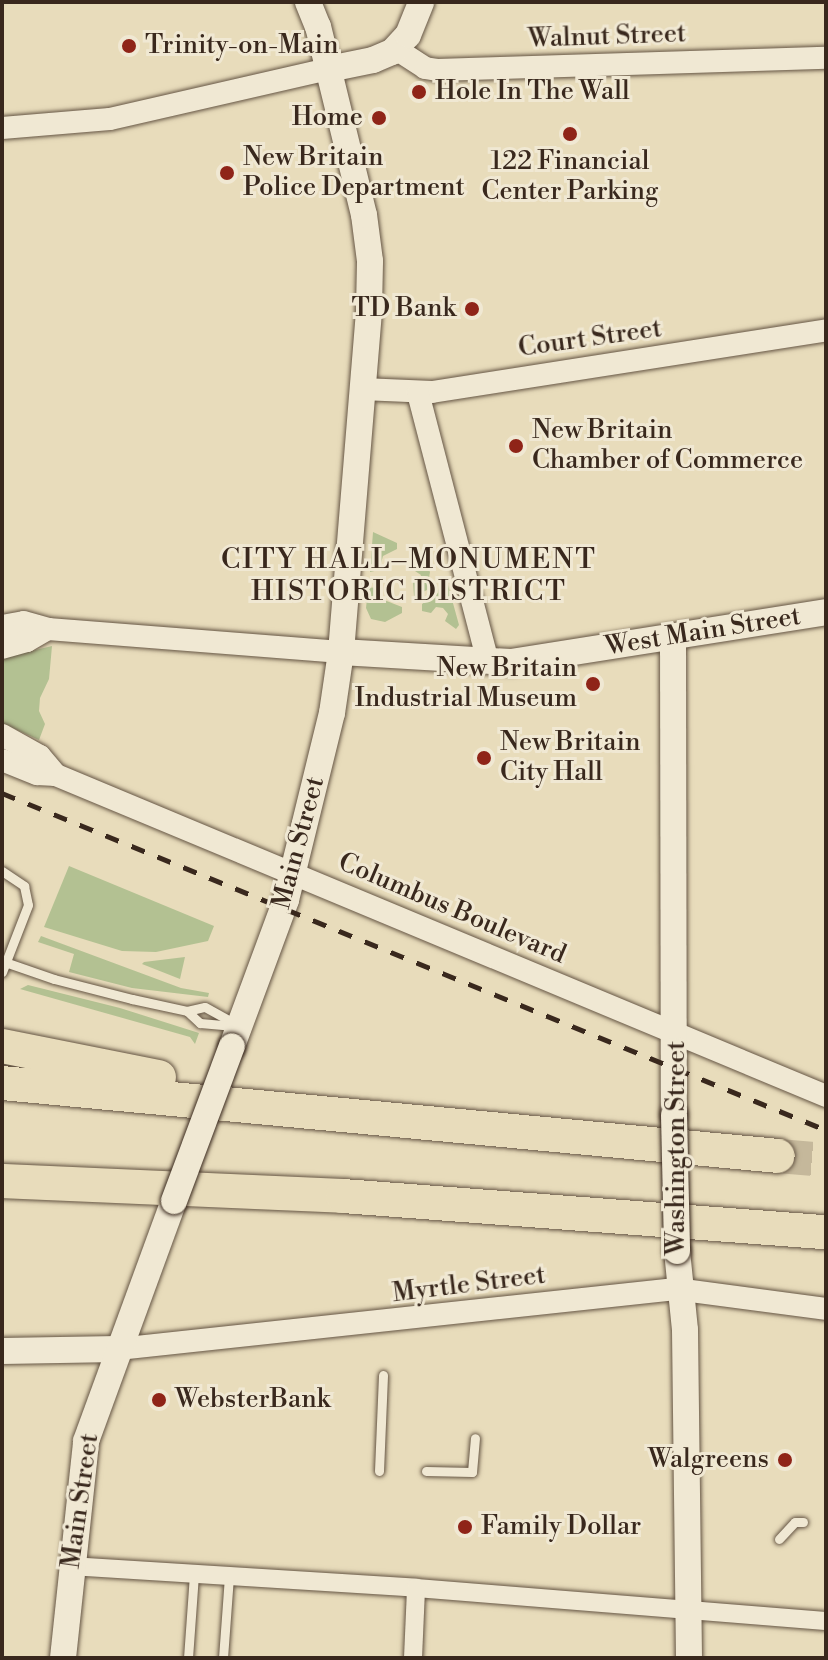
<!DOCTYPE html>
<meta charset="utf-8">
<style>
body{margin:0}
#map{position:relative;width:828px;height:1660px;overflow:hidden;background:#e8dcbb;font-family:"Libre Bodoni",serif}
div>[style]{position:absolute}
.green>*{inset:0;background:#b3c192}
.motorway-tunnel>*{height:34px;margin-top:-17px;transform-origin:0;background:repeating-linear-gradient(90deg,#c5b89b 0 34px,transparent 0 51px)}
.roads{filter:drop-shadow(0 0 2px #655544) drop-shadow(0 0 2px #655544)}
.service>*{height:9px;margin:-4.5px;padding:0 4.5px;transform-origin:4.5px;border-radius:4.5px;background:#f0e8d3}
.minor>*{height:18px;margin:-9px;padding:0 9px;transform-origin:9px;border-radius:9px;background:#f0e8d3}
.tertiary>*{height:22px;margin:-11px;padding:0 11px;transform-origin:11px;border-radius:11px;background:#f0e8d3}
.secondary>*{height:26px;margin:-13px;padding:0 13px;transform-origin:13px;border-radius:13px;background:#f0e8d3}
.motorway>*{height:34px;margin:-17px;padding:0 17px;transform-origin:17px;border-radius:17px;background:#e8dcbb}
.rail>*{height:5px;margin-top:-2.5px;transform-origin:0;background:repeating-linear-gradient(90deg,#39281d 0 14px,transparent 0 28px)}
.bridges{filter:drop-shadow(0 0 2px #39281d) drop-shadow(0 0 2px #39281d)}
.secondary-bridge>*{height:26px;margin:-13px;padding:0 13px;transform-origin:13px;border-radius:13px;background:#f0e8d3}
.dots>*{width:22px;height:22px;translate:-50% -50%;box-sizing:border-box;border:4px solid #f0e8d3;border-radius:50%}
span{translate:-50% -50%;white-space:nowrap;text-align:center;line-height:1.15;-webkit-text-stroke:6px #f0e8d3;paint-order:stroke}
.street-label{font-size:26px;color:#39281d}
.poi-label{font-size:26px;color:#39281d}
.left{translate:0 -50%;text-align:left}
.right{translate:-100% -50%;text-align:right}
.neighbourhood-label{font-size:28px;color:#39281d;letter-spacing:2px}
.frame{position:absolute;inset:0;border:4px solid #39281d;pointer-events:none}
</style>
<div id="map">
<div class="green">
<div style="clip-path:polygon(373px 532px,397px 543px,397px 549px,383px 556px,379px 570px,370px 572px)"></div>
<div style="clip-path:polygon(410px 555px,424px 559px,430px 572px,427px 590px,414px 596px,413px 582px,419px 581px,421px 575px,412px 569px)"></div>
<div style="clip-path:polygon(440px 582px,448px 585px,459px 625px,456px 629px,445px 621px,448px 614px,443px 608px,436px 607px,431px 613px,422px 611px,422px 604px,438px 593px)"></div>
<div style="clip-path:polygon(379px 587px,384px 600px,402px 607px,402px 613px,385px 622px,371px 619px,366px 608px,368px 588px)"></div>
<div style="clip-path:polygon(52px 646px,49px 679px,40px 698px,39px 711px,45px 724px,39px 740px,2px 723px,2px 658px)"></div>
<div style="clip-path:polygon(69px 866px,214px 926px,208px 941px,156px 952px,122px 951px,44px 927px)"></div>
<div style="clip-path:polygon(41px 936px,181px 988px,209px 993px,208px 997px,132px 988px,69px 972px,74px 954px,38px 942px)"></div>
<div style="clip-path:polygon(185px 957px,180px 979px,142px 964px,144px 962px)"></div>
<div style="clip-path:polygon(28px 985px,120px 1008px,199px 1033px,195px 1044px,190px 1037px,20px 989px)"></div>
</div>
<div class="motorway-tunnel">
<div style="left:778px;top:1156px;width:48px;rotate:4.8deg"></div>
</div>
<div class="roads">
<div class="service">
<div style="left:2px;top:871px;width:27px;rotate:34deg"></div>
<div style="left:24px;top:886px;width:19px;rotate:78deg"></div>
<div style="left:28px;top:905px;width:72px;rotate:111.2deg"></div>
<div style="left:2px;top:961px;width:55px;rotate:19.1deg"></div>
<div style="left:54px;top:979px;width:81px;rotate:14.4deg"></div>
<div style="left:132px;top:999px;width:56px;rotate:12.3deg"></div>
<div style="left:187px;top:1011px;width:18px;rotate:-13deg"></div>
<div style="left:205px;top:1007px;width:38px;rotate:29deg"></div>
<div style="left:187px;top:1011px;width:18px;rotate:43deg"></div>
<div style="left:200px;top:1023px;width:34px;rotate:5deg"></div>
<div style="left:379px;top:1471px;width:96px;rotate:-87.6deg"></div>
<div style="left:426px;top:1471px;width:46px;rotate:1.2deg"></div>
<div style="left:472px;top:1472px;width:34px;rotate:-85deg"></div>
<div style="left:779px;top:1539px;width:23px;rotate:-47deg"></div>
<div style="left:795px;top:1522px;width:8px"></div>
<div style="left:188px;top:1658px;width:84px;rotate:-85.9deg"></div>
<div style="left:223px;top:1658px;width:82px;rotate:-85.8deg"></div>
</div>
<div class="minor">
<div style="left:71px;top:1566px;width:346px;rotate:3.6deg"></div>
<div style="left:416px;top:1588px;width:411px;rotate:4.6deg"></div>
<div style="left:413px;top:1658px;width:70px;rotate:-87.5deg"></div>
</div>
<div class="tertiary">
<div style="left:396px;top:49px;width:35px;rotate:33deg"></div>
<div style="left:425px;top:68px;width:12px;rotate:9deg"></div>
<div style="left:437px;top:70px;width:389px;rotate:-1.8deg"></div>
<div style="left:2px;top:128px;width:108px;rotate:-4.8deg"></div>
<div style="left:110px;top:119px;width:225px;rotate:-12.9deg"></div>
<div style="left:362px;top:389px;width:70px;rotate:2.5deg"></div>
<div style="left:432px;top:392px;width:399px;rotate:-8.9deg"></div>
<div style="left:418px;top:393px;width:278px;rotate:75.4deg"></div>
<div style="left:2px;top:626px;width:22px;rotate:-10deg"></div>
<div style="left:24px;top:622px;width:25px;rotate:16deg"></div>
<div style="left:48px;top:629px;width:294px;rotate:4.5deg"></div>
<div style="left:2px;top:648px;width:26px;rotate:-16deg"></div>
<div style="left:27px;top:641px;width:24px;rotate:-30deg"></div>
<div style="left:2px;top:735px;width:43px;rotate:28.9deg"></div>
<div style="left:40px;top:756px;width:25px;rotate:50deg"></div>
<div style="left:2px;top:760px;width:38px;rotate:22deg"></div>
<div style="left:37px;top:774px;width:19px;rotate:3deg"></div>
<div style="left:56px;top:775px;width:834px;rotate:22.63deg"></div>
<div style="left:118px;top:1349px;width:561px;rotate:-6.14deg"></div>
<div style="left:676px;top:1289px;width:151px;rotate:7.6deg"></div>
</div>
<div class="secondary">
<div style="left:329px;top:69px;width:45px;rotate:-11.6deg"></div>
<div style="left:373px;top:60px;width:21px;rotate:-23deg"></div>
<div style="left:392px;top:52px;width:23px;rotate:-47deg"></div>
<div style="left:408px;top:35px;width:35px;rotate:-68deg"></div>
<div style="left:673px;top:637px;width:478px;rotate:89.9deg"></div>
<div style="left:341px;top:652px;width:170px;rotate:3.4deg"></div>
<div style="left:511px;top:662px;width:319px;rotate:-9deg"></div>
<div style="left:232px;top:1046px;width:156px;rotate:-69.7deg"></div>
<div style="left:286px;top:900px;width:193px;rotate:-76.2deg"></div>
<div style="left:332px;top:713px;width:62px;rotate:-81.6deg"></div>
<div style="left:341px;top:652px;width:343px;rotate:-85.3deg"></div>
<div style="left:369px;top:310px;width:49px;rotate:-88.8deg"></div>
<div style="left:370px;top:261px;width:46px;rotate:-97.4deg"></div>
<div style="left:364px;top:215px;width:194px;rotate:-103.7deg"></div>
<div style="left:318px;top:27px;width:27px;rotate:-112deg"></div>
<div style="left:677px;top:1251px;width:79px;rotate:84.2deg"></div>
<div style="left:685px;top:1330px;width:328px;rotate:89.3deg"></div>
<div style="left:2px;top:1351px;width:116px;rotate:-1deg"></div>
<div style="left:63px;top:1658px;width:218px;rotate:-83.9deg"></div>
<div style="left:86px;top:1441px;width:256px;rotate:-69.9deg"></div>
</div>
<div class="motorway">
<div style="left:2px;top:1046px;width:160px;rotate:11.2deg"></div>
<div style="left:2px;top:1083px;width:779px;rotate:5.37deg"></div>
<div style="left:2px;top:1181px;width:341px;rotate:2.5deg"></div>
<div style="left:343px;top:1196px;width:484px;rotate:4.3deg"></div>
</div>
</div>
<div class="rail">
<div style="left:2px;top:793px;width:890px;rotate:22.24deg"></div>
</div>
<div class="bridges">
<div class="secondary-bridge">
<div style="left:674px;top:1115px;width:136px;rotate:88.7deg"></div>
<div style="left:174px;top:1201px;width:165px;rotate:-69.5deg"></div>
</div>
</div>
<div class="dots">
<div style="left:129px;top:46px;background:#8f2418"></div>
<div style="left:419px;top:92px;background:#8f2418"></div>
<div style="left:379px;top:118px;background:#8f2418"></div>
<div style="left:570px;top:134px;background:#8f2418"></div>
<div style="left:227px;top:173px;background:#8f2418"></div>
<div style="left:472px;top:309px;background:#8f2418"></div>
<div style="left:516px;top:446px;background:#8f2418"></div>
<div style="left:593px;top:684px;background:#8f2418"></div>
<div style="left:484px;top:758px;background:#8f2418"></div>
<div style="left:159px;top:1400px;background:#8f2418"></div>
<div style="left:785px;top:1460px;background:#8f2418"></div>
<div style="left:465px;top:1527px;background:#8f2418"></div>
</div>
<div class="street-label">
<span style="left:607px;top:37px;rotate:-2deg">Walnut Street</span>
<span style="left:590px;top:339px;rotate:-8deg">Court Street</span>
<span style="left:703px;top:632px;rotate:-9deg">West Main Street</span>
<span style="left:299px;top:843px;rotate:-75deg">Main Street</span>
<span style="left:452px;top:909px;rotate:23deg">Columbus Boulevard</span>
<span style="left:677px;top:1148px;rotate:-90deg">Washington Street</span>
<span style="left:469px;top:1285px;rotate:-7deg">Myrtle Street</span>
<span style="left:81px;top:1501px;rotate:-82deg">Main Street</span>
</div>
<div class="poi-label">
<span class="left" style="left:145px;top:46px">Trinity-on-Main</span>
<span class="left" style="left:435px;top:92px">Hole In The Wall</span>
<span class="right" style="left:363px;top:118px">Home</span>
<span class="left" style="left:243px;top:173px">New Britain<br>Police Department</span>
<span style="left:570px;top:177px">122 Financial<br>Center Parking</span>
<span class="right" style="left:456px;top:309px">TD Bank</span>
<span class="left" style="left:532px;top:446px">New Britain<br>Chamber of Commerce</span>
<span class="right" style="left:577px;top:684px">New Britain<br>Industrial Museum</span>
<span class="left" style="left:500px;top:758px">New Britain<br>City Hall</span>
<span class="left" style="left:175px;top:1400px">WebsterBank</span>
<span class="right" style="left:769px;top:1460px">Walgreens</span>
<span class="left" style="left:481px;top:1527px">Family Dollar</span>
</div>
<div class="neighbourhood-label">
<span style="left:409px;top:576px">CITY HALL–MONUMENT<br>HISTORIC DISTRICT</span>
</div>
<div class="frame"></div>
</div>
